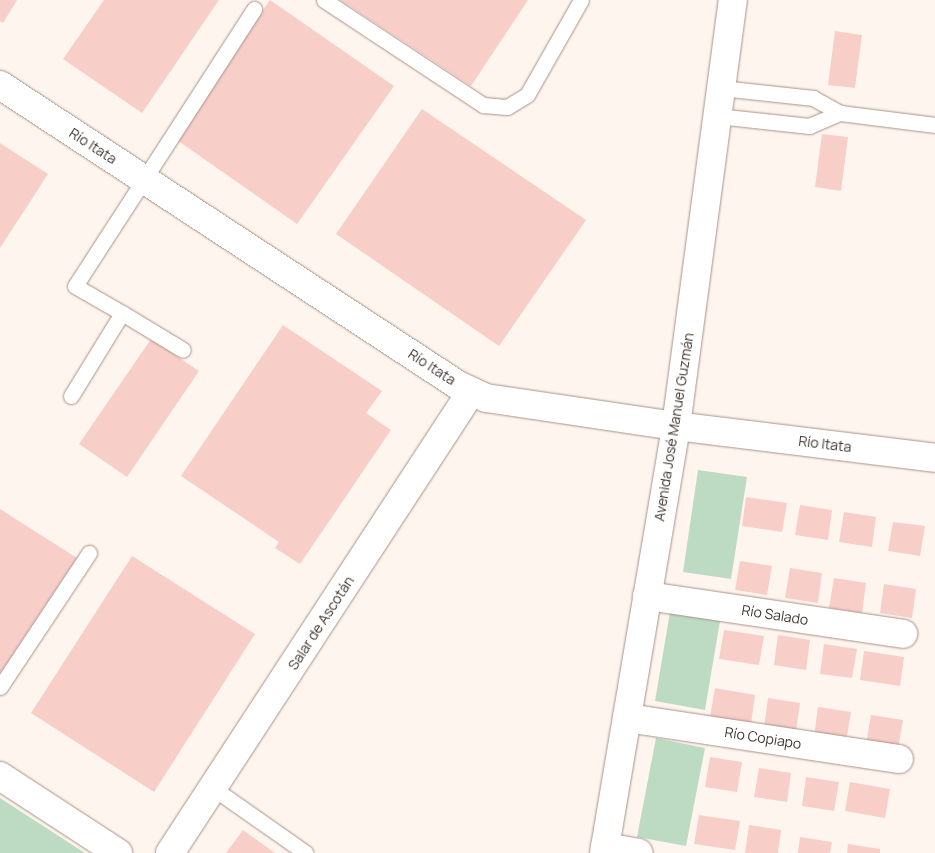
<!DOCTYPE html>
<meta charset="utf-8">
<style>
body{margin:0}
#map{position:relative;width:935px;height:853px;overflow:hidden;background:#fff5ef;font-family:Manrope,sans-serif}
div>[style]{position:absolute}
.green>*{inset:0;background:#bddbc3}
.building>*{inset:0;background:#f8cec8}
.roads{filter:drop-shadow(0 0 1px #a89285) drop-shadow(0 0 1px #a89285)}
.lane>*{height:15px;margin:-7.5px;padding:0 7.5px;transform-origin:7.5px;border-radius:7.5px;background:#fff}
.street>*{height:28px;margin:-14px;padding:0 14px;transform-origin:14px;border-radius:14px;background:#fff}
.secondary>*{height:28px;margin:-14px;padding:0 14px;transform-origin:14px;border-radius:14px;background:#fff}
span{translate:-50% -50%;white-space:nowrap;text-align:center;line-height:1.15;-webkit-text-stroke:4px #fff;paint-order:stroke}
.street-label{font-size:14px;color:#3e352f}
</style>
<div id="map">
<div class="green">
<div style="clip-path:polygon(698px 470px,747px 477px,731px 579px,683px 572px)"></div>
<div style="clip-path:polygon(670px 612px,720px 621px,705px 710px,655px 701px)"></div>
<div style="clip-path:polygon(656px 738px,705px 748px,686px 846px,637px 837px)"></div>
<div style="clip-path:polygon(0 798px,85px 853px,0 853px)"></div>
</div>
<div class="building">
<div style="clip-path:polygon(0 0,17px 0,3px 23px,0 21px)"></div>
<div style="clip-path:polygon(104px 0,219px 0,142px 113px,63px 59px)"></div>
<div style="clip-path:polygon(270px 0,394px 86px,297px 224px,174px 138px)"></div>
<div style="clip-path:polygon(340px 0,528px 0,471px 86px)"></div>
<div style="clip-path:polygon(835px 31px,862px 35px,855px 88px,828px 85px)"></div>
<div style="clip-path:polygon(422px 109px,586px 220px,499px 346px,336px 234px)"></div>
<div style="clip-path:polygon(822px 134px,848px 137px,841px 191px,815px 187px)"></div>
<div style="clip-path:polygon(0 143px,48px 174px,0 248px)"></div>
<div style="clip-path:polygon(283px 325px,382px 391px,366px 413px,391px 430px,300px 564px,275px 548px,279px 542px,181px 476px)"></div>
<div style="clip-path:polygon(151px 339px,199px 371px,127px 477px,79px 444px)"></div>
<div style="clip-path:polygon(746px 497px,787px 503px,782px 532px,742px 526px)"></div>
<div style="clip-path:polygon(800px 505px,832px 510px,828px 540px,795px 535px)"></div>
<div style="clip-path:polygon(0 509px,77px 558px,0 674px)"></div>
<div style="clip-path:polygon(844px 512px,876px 517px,872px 547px,839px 542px)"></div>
<div style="clip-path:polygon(893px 522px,925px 526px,920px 556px,888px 551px)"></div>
<div style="clip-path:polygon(132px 556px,255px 634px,154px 792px,31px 713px)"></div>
<div style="clip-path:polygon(740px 561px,772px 566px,767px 595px,735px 590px)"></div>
<div style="clip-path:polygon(790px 568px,822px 573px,818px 603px,785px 598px)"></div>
<div style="clip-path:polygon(834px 578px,866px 583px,862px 613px,829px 608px)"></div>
<div style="clip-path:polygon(884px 584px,916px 589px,912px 618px,880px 613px)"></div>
<div style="clip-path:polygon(724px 630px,764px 636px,759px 665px,719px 659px)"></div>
<div style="clip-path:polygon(778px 635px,810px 640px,806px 670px,774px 665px)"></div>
<div style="clip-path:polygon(824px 644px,857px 649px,852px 678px,820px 674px)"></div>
<div style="clip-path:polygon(864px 651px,904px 657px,900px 686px,860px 680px)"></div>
<div style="clip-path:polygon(715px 688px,755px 695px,751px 724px,710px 717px)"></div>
<div style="clip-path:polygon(768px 698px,800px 703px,796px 732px,764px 727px)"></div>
<div style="clip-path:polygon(818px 707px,851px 712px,846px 742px,814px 737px)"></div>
<div style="clip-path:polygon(871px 715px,903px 720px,898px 749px,866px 744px)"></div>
<div style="clip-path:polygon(710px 757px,742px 762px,737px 792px,705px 787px)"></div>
<div style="clip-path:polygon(759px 768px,791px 773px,787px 802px,754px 797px)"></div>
<div style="clip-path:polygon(806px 777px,839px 782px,834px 811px,802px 806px)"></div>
<div style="clip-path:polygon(850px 782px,890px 789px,885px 818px,845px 811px)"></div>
<div style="clip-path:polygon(699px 815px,740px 821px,735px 850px,694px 844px)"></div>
<div style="clip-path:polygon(749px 825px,781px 830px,778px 853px,745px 853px)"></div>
<div style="clip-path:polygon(243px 830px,275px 853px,226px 853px)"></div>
<div style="clip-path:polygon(800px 837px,832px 842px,830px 853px,798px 853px)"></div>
<div style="clip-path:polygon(848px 844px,880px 849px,880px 853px,847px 853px)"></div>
</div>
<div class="roads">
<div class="lane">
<div style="left:324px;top:0;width:191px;rotate:33.4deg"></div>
<div style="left:483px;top:105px;width:24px;rotate:5deg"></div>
<div style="left:507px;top:107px;width:23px;rotate:-31deg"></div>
<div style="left:527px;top:95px;width:109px;rotate:-60.4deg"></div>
<div style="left:721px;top:88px;width:93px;rotate:6.2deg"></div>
<div style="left:813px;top:98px;width:31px;rotate:29deg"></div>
<div style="left:840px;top:113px;width:96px;rotate:7.2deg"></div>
<div style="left:717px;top:116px;width:93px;rotate:6.2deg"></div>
<div style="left:809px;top:126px;width:34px;rotate:-23deg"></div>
<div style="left:122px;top:313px;width:71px;rotate:31.2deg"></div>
<div style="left:71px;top:396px;width:97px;rotate:-58.4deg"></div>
<div style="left:122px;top:313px;width:54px;rotate:-150.1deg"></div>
<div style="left:75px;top:286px;width:330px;rotate:-57.1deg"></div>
<div style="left:0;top:687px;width:161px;rotate:-56.4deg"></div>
<div style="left:213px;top:788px;width:113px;rotate:35deg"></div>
</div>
<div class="street">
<div style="left:647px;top:596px;width:259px;rotate:8.4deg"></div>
<div style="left:627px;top:718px;width:275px;rotate:8.6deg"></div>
<div style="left:605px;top:847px;width:34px;rotate:10deg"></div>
<div style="left:170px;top:853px;width:551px;rotate:-56.86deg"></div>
</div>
<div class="secondary">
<div style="left:0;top:85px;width:548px;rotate:33.23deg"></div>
<div style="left:458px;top:385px;width:31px;rotate:25deg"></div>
<div style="left:486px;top:398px;width:192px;rotate:8.4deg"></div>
<div style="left:676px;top:426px;width:261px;rotate:7deg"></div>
<div style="left:0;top:776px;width:141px;rotate:33.1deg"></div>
<div style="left:604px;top:853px;width:433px;rotate:-80.4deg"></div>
<div style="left:676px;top:426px;width:430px;rotate:-82.4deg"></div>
</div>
</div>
<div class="street-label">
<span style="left:93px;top:146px;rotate:33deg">Río Itata</span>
<span style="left:432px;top:367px;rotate:33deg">Río Itata</span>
<span style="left:674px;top:427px;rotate:-81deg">Avenida José Manuel Guzmán</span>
<span style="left:825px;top:444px;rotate:7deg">Río Itata</span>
<span style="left:775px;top:615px;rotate:9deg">Río Salado</span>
<span style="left:321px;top:623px;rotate:-57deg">Salar de Ascotán</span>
<span style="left:763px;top:738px;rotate:9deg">Río Copiapo</span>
</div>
</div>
